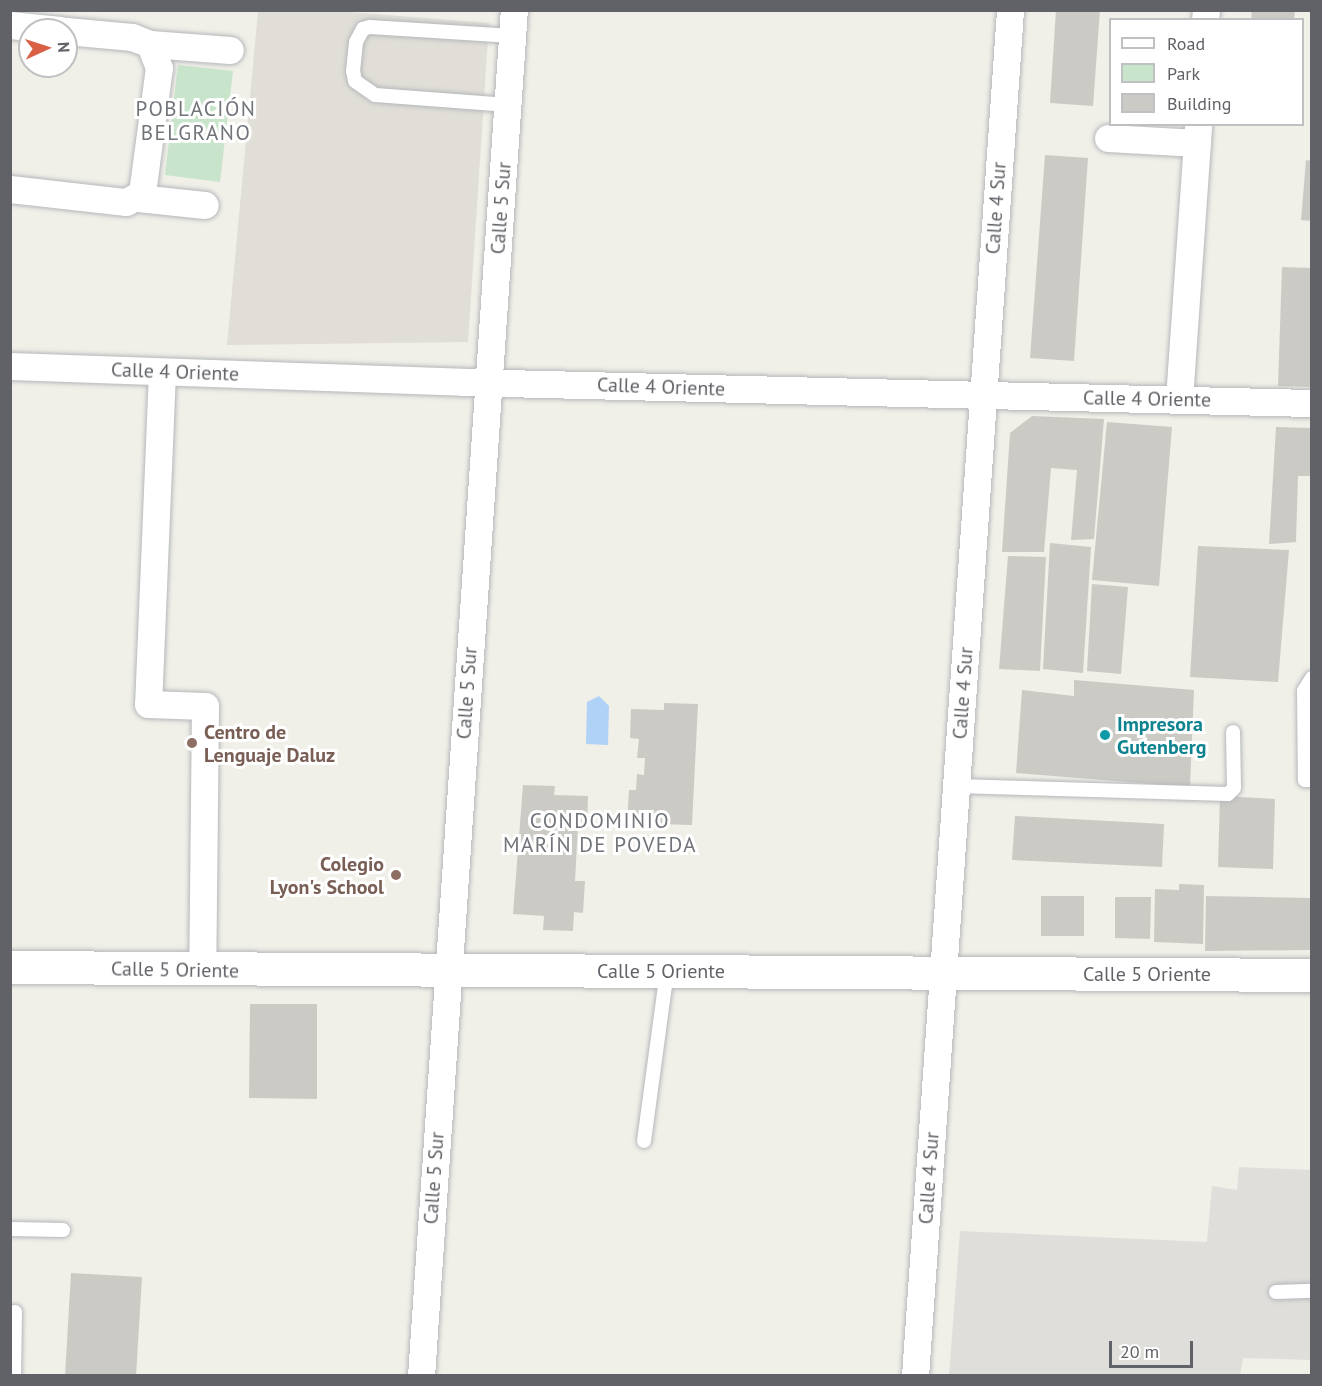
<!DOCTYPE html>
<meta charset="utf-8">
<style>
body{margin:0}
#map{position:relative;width:1322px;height:1386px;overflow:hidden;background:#f0efe8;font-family:"PT Sans",sans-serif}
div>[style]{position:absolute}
.industrial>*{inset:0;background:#dfdeda}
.education>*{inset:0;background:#e0ded7}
.green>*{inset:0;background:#c8e5cb}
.water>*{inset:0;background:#b1d2f7}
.building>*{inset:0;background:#cccac5}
.roads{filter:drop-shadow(0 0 2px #b5b7bb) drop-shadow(0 0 2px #b5b7bb)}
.lane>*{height:14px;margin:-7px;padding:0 7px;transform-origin:7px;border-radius:7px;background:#fff}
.street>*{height:27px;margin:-13.5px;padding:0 13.5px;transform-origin:13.5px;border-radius:13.5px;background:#fff}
.secondary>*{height:33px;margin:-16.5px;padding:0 16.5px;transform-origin:16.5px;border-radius:16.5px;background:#fff}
.dots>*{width:16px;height:16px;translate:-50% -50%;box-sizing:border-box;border:3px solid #fff;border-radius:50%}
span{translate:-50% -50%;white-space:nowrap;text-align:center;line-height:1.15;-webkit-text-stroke:6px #fff;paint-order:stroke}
.street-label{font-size:20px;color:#606267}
.culture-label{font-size:20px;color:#0d838f;font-weight:700}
.left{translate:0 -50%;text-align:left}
.education-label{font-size:20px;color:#785e54;font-weight:700}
.right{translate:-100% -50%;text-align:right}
.neighbourhood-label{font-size:21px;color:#717479;letter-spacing:1.5px}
.frame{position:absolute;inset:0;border:12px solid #606267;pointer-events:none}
.legend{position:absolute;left:1109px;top:18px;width:195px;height:108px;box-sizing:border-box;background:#fff;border:2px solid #bfc0c2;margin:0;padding:8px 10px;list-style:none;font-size:18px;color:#606267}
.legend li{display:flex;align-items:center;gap:12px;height:30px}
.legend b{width:30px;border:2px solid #bfc0c2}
.north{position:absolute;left:18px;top:18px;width:60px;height:60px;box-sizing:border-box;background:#fff;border:2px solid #bfc0c2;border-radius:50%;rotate:87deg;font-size:16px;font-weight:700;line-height:24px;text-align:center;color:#606267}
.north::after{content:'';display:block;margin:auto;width:21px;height:27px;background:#d95f45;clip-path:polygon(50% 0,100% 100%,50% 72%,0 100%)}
.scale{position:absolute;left:1109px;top:1341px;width:84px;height:27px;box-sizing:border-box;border:3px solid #606267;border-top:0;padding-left:8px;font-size:18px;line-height:21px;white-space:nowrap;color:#606267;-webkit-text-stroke:4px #fff;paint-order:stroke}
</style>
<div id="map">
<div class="industrial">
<div style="clip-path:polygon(1239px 1167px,1311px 1170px,1311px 1360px,1243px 1358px,1240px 1376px,949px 1376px,960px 1231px,1207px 1242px,1212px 1186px,1237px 1190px)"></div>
</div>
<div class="education">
<div style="clip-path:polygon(258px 11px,336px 11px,489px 23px,468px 342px,227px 345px)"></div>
</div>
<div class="green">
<div style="clip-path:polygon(178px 65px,233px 71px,220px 182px,165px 175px)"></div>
</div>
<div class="water">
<div style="clip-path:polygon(599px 696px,609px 706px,608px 745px,586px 744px,587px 702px)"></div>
</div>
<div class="building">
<div style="clip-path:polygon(1056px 10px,1100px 10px,1093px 106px,1050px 103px)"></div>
<div style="clip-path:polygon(1252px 10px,1295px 10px,1294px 20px,1251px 20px)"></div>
<div style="clip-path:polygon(1045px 155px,1088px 158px,1074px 361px,1030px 358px)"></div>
<div style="clip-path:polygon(1306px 160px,1312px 161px,1312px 221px,1301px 220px)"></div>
<div style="clip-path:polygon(1282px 267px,1312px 268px,1312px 387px,1278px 386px)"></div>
<div style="clip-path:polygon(1032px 416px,1104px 419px,1094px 539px,1071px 540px,1077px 470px,1051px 468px,1044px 552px,1002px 552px,1010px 433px)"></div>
<div style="clip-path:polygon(1107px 422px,1172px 427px,1159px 586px,1092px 580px)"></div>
<div style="clip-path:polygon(1276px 427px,1312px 428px,1312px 476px,1298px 476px,1296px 542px,1269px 544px)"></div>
<div style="clip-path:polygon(1050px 543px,1091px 547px,1083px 673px,1043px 669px)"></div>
<div style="clip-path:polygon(1198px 546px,1289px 550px,1278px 682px,1190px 677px)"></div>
<div style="clip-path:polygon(1008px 556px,1046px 557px,1040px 671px,999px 669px)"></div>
<div style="clip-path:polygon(1092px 584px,1128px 587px,1121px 674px,1087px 671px)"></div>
<div style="clip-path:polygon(1074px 680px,1194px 690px,1190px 787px,1016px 773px,1022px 690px,1074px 696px)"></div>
<div style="clip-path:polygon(664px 703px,698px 704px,692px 825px,627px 823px,629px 790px,636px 790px,637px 774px,644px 775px,645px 758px,637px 758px,639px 739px,630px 738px,631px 709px,664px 710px)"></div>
<div style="clip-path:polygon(523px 785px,555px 786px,554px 795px,588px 796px,587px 827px,578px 825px,575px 881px,585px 881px,583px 913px,574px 912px,573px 931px,543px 930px,544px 916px,513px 914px)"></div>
<div style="clip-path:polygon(1220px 796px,1275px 799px,1273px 869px,1218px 867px)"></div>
<div style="clip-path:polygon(1015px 816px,1164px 824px,1162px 867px,1012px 860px)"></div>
<div style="clip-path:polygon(1179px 884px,1204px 885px,1203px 944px,1154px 942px,1155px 889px,1179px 890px)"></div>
<div style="clip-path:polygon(1041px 896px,1084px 896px,1084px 936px,1041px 936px)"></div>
<div style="clip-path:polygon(1206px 896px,1312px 898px,1312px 950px,1205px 951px)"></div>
<div style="clip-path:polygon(1115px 897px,1151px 897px,1150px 939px,1115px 938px)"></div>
<div style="clip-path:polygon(250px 1004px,317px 1004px,317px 1099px,249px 1098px)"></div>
<div style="clip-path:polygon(71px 1273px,142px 1277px,136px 1376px,65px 1376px)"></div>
</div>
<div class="roads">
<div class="lane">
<div style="left:508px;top:105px;width:133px;rotate:-175.7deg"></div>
<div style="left:375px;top:95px;width:24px;rotate:-145deg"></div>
<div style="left:355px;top:81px;width:10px;rotate:-101deg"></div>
<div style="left:353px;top:71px;width:29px;rotate:-84deg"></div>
<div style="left:356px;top:42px;width:15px;rotate:-62deg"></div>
<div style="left:363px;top:29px;width:7px;rotate:-16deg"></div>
<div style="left:370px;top:27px;width:143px;rotate:3.6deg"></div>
<div style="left:1312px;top:678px;width:15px;rotate:122deg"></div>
<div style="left:1304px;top:691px;width:89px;rotate:89.4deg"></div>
<div style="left:1305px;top:780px;width:7px"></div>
<div style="left:956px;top:786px;width:272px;rotate:1.7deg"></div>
<div style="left:1228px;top:794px;width:8px;rotate:-45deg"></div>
<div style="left:1234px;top:788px;width:56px;rotate:-91deg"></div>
<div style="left:644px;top:1141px;width:172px;rotate:-82.3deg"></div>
<div style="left:10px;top:1229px;width:53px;rotate:1.1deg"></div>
<div style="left:1276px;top:1292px;width:36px;rotate:-2deg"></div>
<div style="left:14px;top:1376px;width:64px;rotate:-89.1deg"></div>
</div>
<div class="street">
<div style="left:1205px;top:20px;width:10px;rotate:-84deg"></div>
<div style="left:10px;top:25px;width:50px;rotate:5.7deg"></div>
<div style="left:150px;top:44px;width:80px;rotate:4.3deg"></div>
<div style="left:1108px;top:138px;width:89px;rotate:3.2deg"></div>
<div style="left:10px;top:189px;width:117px;rotate:6.4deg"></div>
<div style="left:126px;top:202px;width:18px;rotate:-29deg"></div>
<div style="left:142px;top:193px;width:126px;rotate:-82.3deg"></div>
<div style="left:159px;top:68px;width:26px;rotate:-111deg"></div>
<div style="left:150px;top:44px;width:19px;rotate:-159deg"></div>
<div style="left:132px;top:37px;width:66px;rotate:-174.8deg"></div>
<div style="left:138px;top:198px;width:67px;rotate:6deg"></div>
<div style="left:10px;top:366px;width:453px;rotate:2deg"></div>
<div style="left:463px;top:382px;width:849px;rotate:1.42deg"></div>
<div style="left:162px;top:372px;width:332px;rotate:92.4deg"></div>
<div style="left:148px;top:704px;width:57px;rotate:2deg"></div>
<div style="left:205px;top:706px;width:265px;rotate:90.6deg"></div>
<div style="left:1179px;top:399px;width:276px;rotate:-86deg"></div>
<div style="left:421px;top:1376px;width:1369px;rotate:-86.11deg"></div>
<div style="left:915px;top:1376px;width:1369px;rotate:-86.02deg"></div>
</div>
<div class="secondary">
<div style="left:10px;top:967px;width:1302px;rotate:0.35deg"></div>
</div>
</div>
<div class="dots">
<div style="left:1105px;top:735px;background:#0f9aa8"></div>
<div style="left:192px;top:743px;background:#8d6e63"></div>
<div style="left:396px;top:875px;background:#8d6e63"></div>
</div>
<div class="street-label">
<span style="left:501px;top:208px;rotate:-86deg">Calle 5 Sur</span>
<span style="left:996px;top:208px;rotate:-86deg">Calle 4 Sur</span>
<span style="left:175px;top:372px;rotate:2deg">Calle 4 Oriente</span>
<span style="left:661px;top:387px;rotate:2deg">Calle 4 Oriente</span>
<span style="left:1147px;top:399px;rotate:1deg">Calle 4 Oriente</span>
<span style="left:467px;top:693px;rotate:-86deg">Calle 5 Sur</span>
<span style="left:963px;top:693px;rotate:-86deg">Calle 4 Sur</span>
<span style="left:175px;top:970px;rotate:1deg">Calle 5 Oriente</span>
<span style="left:661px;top:971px">Calle 5 Oriente</span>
<span style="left:1147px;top:974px">Calle 5 Oriente</span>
<span style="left:434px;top:1178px;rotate:-86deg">Calle 5 Sur</span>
<span style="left:929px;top:1178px;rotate:-86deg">Calle 4 Sur</span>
</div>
<div class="culture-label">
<span class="left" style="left:1117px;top:736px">Impresora<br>Gutenberg</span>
</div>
<div class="education-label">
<span class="left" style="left:204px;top:744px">Centro de<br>Lenguaje Daluz</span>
<span class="right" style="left:384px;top:876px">Colegio<br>Lyon's School</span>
</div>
<div class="neighbourhood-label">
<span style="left:196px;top:121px">POBLACIÓN<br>BELGRANO</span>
<span style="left:600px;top:833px">CONDOMINIO<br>MARÍN DE POVEDA</span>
</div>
<div class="frame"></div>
<ul class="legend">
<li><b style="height:8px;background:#fff"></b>Road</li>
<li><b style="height:16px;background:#c8e5cb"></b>Park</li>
<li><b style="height:16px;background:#cccac5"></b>Building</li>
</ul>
<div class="north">N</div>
<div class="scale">20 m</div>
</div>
